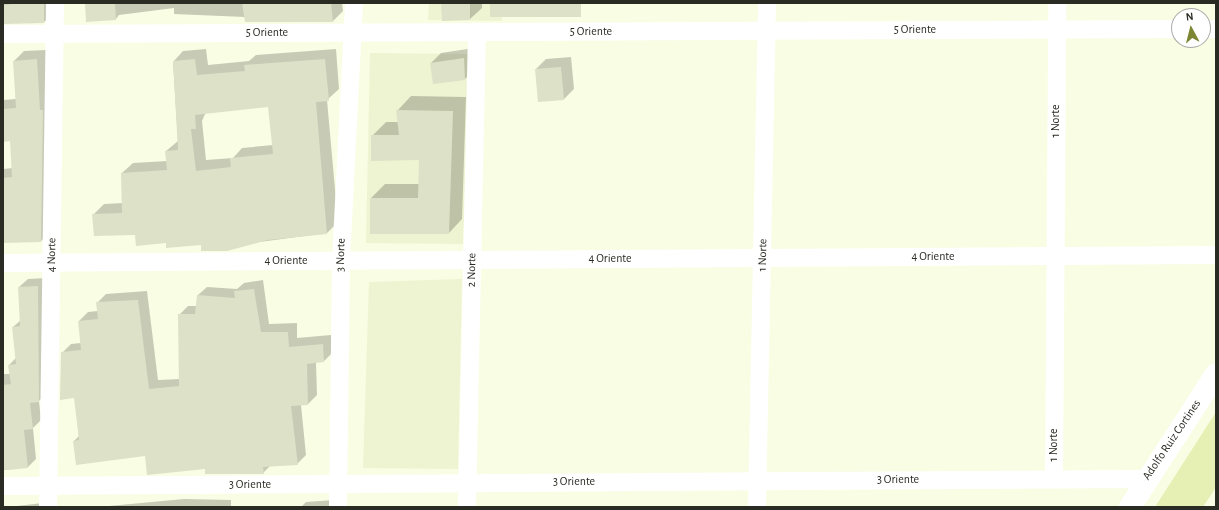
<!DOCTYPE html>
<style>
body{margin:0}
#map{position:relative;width:1219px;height:510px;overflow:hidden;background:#f9fde3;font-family:"Alegreya Sans",sans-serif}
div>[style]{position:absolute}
.built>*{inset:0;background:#eef4d2}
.green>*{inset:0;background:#e6efb4}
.shadow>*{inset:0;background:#0003}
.building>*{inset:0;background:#dde1c7}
.minor>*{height:18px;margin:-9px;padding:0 9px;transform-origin:9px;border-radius:9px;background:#fff}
.secondary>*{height:22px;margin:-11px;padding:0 11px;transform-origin:11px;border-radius:11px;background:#fff}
span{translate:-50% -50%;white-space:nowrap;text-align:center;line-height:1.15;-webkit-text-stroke:3px #fff;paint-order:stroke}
.street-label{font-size:12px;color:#2a2b22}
.frame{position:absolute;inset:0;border:4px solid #2a2b22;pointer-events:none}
.north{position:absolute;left:1171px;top:8px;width:40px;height:40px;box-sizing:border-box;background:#fff;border:1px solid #aaaaa7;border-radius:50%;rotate:353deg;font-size:11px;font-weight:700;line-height:16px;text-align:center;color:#2a2b22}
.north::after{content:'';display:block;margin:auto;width:14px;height:18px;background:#7d8633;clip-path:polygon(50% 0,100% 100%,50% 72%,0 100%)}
</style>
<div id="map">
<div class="built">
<div style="clip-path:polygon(429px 3px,503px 3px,502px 21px,428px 20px)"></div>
<div style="clip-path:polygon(370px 53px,470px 54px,463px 244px,366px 243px)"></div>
<div style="clip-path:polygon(462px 279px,458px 469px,363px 468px,369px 282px)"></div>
</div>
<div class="green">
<div style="clip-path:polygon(1216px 412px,1216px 487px,1203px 507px,1155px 507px)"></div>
</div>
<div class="shadow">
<div style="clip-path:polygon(3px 3px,53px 3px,54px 13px,44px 22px,3px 22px)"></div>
<div style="clip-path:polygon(86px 3px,342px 3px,343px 11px,333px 21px,245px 21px,245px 17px,174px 14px,174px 8px,119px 15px,116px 19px)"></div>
<div style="clip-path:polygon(442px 3px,482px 3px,482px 8px,470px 19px,442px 20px)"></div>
<div style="clip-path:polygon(474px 48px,475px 69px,465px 79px,434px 83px,431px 63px,441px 53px)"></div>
<div style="clip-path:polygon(evenodd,206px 49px,208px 65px,249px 61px,256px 55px,336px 49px,339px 89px,327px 100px,338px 222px,327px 233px,237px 245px,167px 242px,136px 234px,93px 215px,104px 204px,123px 203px,122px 173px,133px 163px,167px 161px,166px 151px,178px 141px,173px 62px,183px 51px,206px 49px,269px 106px,273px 145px,242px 148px,233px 158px,206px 160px,202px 121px,206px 112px,269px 106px)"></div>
<div style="clip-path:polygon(46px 50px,51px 231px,41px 241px,3px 242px,3px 169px,13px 168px,11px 140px,3px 141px,3px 100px,16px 99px,14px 61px,24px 51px)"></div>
<div style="clip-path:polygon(571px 57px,574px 89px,564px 99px,536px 69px,546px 59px)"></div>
<div style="clip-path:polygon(411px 96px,466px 97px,462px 219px,449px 233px,371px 233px,371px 198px,385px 184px,419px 184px,420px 159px,372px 136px,386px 122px,399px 122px,398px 110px)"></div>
<div style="clip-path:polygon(46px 278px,47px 393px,39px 401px,41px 420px,33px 428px,36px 459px,28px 467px,3px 470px,3px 374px,10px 374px,9px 365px,16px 358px,13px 327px,21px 320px,19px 287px,28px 279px)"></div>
<div style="clip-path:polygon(263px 280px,269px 324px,297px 323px,297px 338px,331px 335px,333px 352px,324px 361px,316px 362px,317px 395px,308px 404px,301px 405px,306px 455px,297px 464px,271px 465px,263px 473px,206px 468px,74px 441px,79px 436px,75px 397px,62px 353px,71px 344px,81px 343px,79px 321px,88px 312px,98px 311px,97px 303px,106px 294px,147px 291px,158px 380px,180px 379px,179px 315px,188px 306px,197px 306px,198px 295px,207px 287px,237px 289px,244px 283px)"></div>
<div style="clip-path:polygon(184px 499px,231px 500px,231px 507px,98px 507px)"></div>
<div style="clip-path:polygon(334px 500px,334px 507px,301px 507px,306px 502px)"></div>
<div style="clip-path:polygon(43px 503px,44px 507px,8px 507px)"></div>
</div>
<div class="building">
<div style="clip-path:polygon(22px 3px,44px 3px,44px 23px,3px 24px,3px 5px)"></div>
<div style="clip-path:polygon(85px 3px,115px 3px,116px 20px,86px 22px)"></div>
<div style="clip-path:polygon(242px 3px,331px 3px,333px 22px,245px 22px)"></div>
<div style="clip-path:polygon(470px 3px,470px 20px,442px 21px,441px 4px)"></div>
<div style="clip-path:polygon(490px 3px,581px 3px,581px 17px,490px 17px)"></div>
<div style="clip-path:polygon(464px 58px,465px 80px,433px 84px,430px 63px)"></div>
<div style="clip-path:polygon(37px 59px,40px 110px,43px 110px,41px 242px,3px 243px,3px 178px,12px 177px,10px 141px,3px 142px,3px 109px,16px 108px,13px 61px)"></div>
<div style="clip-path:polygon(evenodd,195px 59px,197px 75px,245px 71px,244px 65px,325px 59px,329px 101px,316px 102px,327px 234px,268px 240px,227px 251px,201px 251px,201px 245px,166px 248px,166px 243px,136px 246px,135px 235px,94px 236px,92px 214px,122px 213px,121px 173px,167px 170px,165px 151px,178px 150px,173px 61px,195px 59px,268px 107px,273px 154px,230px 158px,231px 167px,196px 171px,191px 129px,196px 129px,195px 115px,268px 107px)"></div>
<div style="clip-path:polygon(561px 67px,564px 100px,538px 102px,535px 69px)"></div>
<div style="clip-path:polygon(396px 110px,453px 111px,449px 234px,370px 234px,370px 198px,418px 198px,419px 160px,371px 161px,371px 135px,399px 135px)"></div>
<div style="clip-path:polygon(38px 286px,39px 402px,30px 403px,33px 429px,24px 430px,28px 468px,8px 470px,3px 469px,3px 385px,11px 384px,8px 365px,16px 364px,12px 327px,20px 326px,18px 287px)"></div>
<div style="clip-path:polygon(254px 289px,261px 332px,288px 332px,289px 347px,323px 344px,324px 362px,307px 364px,308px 405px,291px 406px,298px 465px,263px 467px,264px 474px,205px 474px,205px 469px,147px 475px,145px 456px,76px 465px,73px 441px,79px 440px,74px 398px,60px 400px,61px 352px,81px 350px,78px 321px,98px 319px,96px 302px,138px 300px,149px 389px,179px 386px,178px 314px,195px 314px,197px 295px,235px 298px,234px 291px)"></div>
</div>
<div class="minor">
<div style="left:1203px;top:29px;width:13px"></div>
<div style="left:3px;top:34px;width:1176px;rotate:-0.24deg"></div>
<div style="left:3px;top:263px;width:1213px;rotate:-0.38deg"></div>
<div style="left:1054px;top:479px;width:476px;rotate:-89.6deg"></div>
<div style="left:3px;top:486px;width:1142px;rotate:-0.35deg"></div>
<div style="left:48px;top:507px;width:504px;rotate:-89.2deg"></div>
<div style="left:338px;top:507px;width:246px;rotate:-89.3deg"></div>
<div style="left:341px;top:261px;width:258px;rotate:-87.1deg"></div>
<div style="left:467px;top:507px;width:475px;rotate:-88.8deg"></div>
<div style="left:757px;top:507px;width:504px;rotate:-88.86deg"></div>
</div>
<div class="secondary">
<div style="left:1130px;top:507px;width:158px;rotate:-57.1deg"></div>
</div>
<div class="street-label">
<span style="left:915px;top:30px">5 Oriente</span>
<span style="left:591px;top:32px">5 Oriente</span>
<span style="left:267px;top:33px">5 Oriente</span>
<span style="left:1056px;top:121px;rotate:-90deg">1 Norte</span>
<span style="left:52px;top:255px;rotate:-89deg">4 Norte</span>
<span style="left:341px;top:255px;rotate:-88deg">3 Norte</span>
<span style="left:763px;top:255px;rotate:-89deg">1 Norte</span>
<span style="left:933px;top:257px">4 Oriente</span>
<span style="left:610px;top:259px">4 Oriente</span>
<span style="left:286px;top:261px">4 Oriente</span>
<span style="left:472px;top:270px;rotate:-89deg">2 Norte</span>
<span style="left:1172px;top:440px;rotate:-56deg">Adolfo Ruiz Cortines</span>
<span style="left:1054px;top:445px;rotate:-90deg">1 Norte</span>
<span style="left:898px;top:480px">3 Oriente</span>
<span style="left:574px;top:482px">3 Oriente</span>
<span style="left:250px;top:485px">3 Oriente</span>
</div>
<div class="frame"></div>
<div class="north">N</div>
</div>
